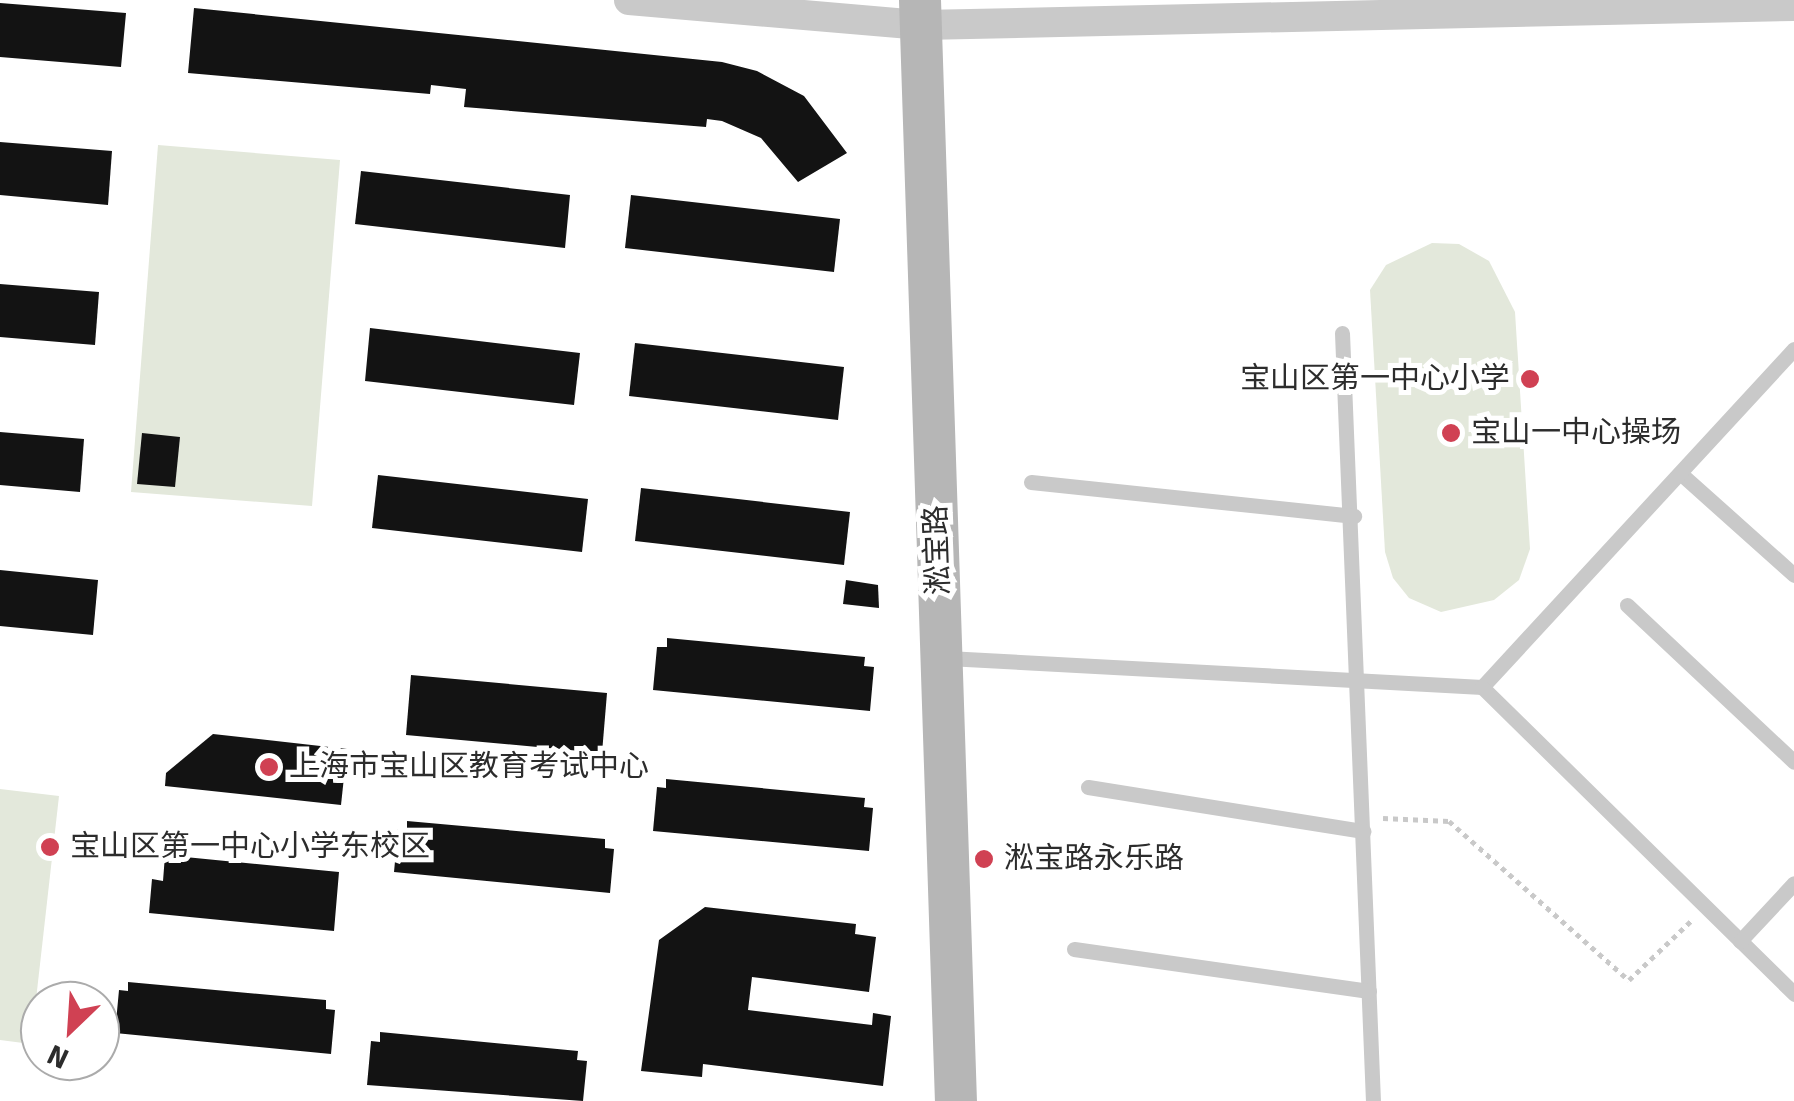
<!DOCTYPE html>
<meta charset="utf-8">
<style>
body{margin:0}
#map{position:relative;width:1794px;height:1101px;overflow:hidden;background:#fff;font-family:Signika,"Noto Sans SC",sans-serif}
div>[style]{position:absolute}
.green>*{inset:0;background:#e3e8db}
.building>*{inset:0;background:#131313}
.path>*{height:5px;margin-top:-2.5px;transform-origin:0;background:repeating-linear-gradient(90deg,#c9c9c9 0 5px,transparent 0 10px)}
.lane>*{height:15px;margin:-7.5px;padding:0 7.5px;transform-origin:7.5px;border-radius:7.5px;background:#c9c9c9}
.street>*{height:30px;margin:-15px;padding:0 15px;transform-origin:15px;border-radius:15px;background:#c9c9c9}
.secondary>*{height:42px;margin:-21px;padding:0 21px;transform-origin:21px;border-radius:21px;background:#b6b6b6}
.dots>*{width:28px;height:28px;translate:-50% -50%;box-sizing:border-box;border:5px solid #fff;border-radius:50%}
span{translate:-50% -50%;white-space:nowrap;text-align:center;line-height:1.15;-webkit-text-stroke:10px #fff;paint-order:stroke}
.poi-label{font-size:30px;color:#2c2c2c}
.right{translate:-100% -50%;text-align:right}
.left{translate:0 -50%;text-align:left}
.street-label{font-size:30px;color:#2c2c2c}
.north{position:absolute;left:20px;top:981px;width:100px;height:100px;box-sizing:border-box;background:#fff;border:2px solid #ababab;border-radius:50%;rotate:205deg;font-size:28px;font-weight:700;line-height:40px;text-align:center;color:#2c2c2c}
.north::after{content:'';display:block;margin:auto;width:35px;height:45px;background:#d04153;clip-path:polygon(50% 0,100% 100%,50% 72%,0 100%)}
</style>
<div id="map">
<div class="green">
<div style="clip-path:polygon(158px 145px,340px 160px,312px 506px,131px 492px)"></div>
<div style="clip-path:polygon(1432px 243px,1459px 244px,1489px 261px,1515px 312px,1530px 549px,1519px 580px,1494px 600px,1441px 612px,1409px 598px,1393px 578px,1385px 552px,1370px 290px,1386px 265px)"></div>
<div style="clip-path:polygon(0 789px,59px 796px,31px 1044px,0 1040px)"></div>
</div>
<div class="building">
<div style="clip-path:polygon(0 3px,126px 13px,121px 67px,0 57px)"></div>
<div style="clip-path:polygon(194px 8px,722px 62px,757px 71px,804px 96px,847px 153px,798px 182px,761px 138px,722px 121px,707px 119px,706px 127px,464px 107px,466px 89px,431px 85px,430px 94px,188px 73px)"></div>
<div style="clip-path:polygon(0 142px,112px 151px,108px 205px,0 195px)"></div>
<div style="clip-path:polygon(361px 171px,570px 195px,565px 248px,355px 224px)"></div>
<div style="clip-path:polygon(631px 195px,840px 219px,834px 272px,625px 248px)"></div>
<div style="clip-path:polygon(0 284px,99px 292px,95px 345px,0 337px)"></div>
<div style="clip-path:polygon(370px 328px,580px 353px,574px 405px,365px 381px)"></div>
<div style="clip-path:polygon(635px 343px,844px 367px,838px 420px,629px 396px)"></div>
<div style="clip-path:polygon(0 432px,84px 439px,80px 492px,0 485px)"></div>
<div style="clip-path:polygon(142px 433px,180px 437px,175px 487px,137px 484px)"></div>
<div style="clip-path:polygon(378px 475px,588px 499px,582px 552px,372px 528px)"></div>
<div style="clip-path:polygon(641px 488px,850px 512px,844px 565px,635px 541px)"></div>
<div style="clip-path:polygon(0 570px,98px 580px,93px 635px,0 626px)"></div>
<div style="clip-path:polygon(846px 580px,878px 585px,879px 608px,843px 604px)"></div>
<div style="clip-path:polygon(667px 638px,865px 657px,864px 666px,874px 667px,870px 711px,653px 690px,657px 647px,667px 647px)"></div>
<div style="clip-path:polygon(411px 675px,607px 693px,602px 753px,406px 735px)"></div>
<div style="clip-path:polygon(213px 734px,347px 749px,341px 805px,165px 786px,166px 773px)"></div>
<div style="clip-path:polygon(666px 779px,865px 798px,864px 807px,873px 808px,869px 851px,653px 831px,657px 787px,666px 788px)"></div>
<div style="clip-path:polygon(407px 821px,605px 839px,605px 848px,614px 849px,610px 893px,394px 872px,398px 829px,407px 830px)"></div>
<div style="clip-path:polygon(165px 855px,339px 872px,334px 931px,149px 913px,152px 879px,163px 881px)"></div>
<div style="clip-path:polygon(705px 907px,856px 924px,855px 934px,876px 937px,869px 992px,752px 977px,748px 1010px,872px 1025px,873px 1013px,891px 1016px,883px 1086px,703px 1064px,702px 1077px,641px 1071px,659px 940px)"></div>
<div style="clip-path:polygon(128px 982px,326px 1000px,326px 1009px,335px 1010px,331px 1054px,115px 1033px,119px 990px,128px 991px)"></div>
<div style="clip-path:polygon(380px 1032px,578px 1051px,577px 1060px,587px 1061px,583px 1101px,367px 1085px,371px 1041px,380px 1042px)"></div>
</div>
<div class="path">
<div style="left:1383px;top:818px;width:66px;rotate:2.6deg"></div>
<div style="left:1449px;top:821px;width:240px;rotate:41.5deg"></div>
<div style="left:1629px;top:980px;width:88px;rotate:-43.6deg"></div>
</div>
<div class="lane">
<div style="left:1342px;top:333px;width:769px;rotate:87.69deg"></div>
<div style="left:1680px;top:473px;width:153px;rotate:41.8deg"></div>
<div style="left:1031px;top:482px;width:325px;rotate:6deg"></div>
<div style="left:1627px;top:605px;width:229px;rotate:43.2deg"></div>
<div style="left:947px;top:658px;width:536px;rotate:3.1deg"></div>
<div style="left:1482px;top:687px;width:460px;rotate:-47.3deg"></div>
<div style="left:1482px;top:687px;width:438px;rotate:44.5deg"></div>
<div style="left:1088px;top:787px;width:279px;rotate:9.1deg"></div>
<div style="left:1740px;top:941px;width:79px;rotate:-47deg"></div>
<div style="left:1074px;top:949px;width:298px;rotate:8.1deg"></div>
</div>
<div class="street">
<div style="left:629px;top:0;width:294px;rotate:4.9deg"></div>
<div style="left:922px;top:25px;width:872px;rotate:-1.25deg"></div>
</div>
<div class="secondary">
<div style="left:920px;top:0;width:1102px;rotate:88.13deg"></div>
</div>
<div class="dots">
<div style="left:1530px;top:379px;background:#d04153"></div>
<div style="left:1451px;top:433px;background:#d04153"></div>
<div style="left:269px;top:767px;background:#d04153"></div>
<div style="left:50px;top:847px;background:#d04153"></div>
<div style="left:984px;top:859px;background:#d04153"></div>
</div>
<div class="poi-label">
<span class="right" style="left:1510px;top:379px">宝山区第一中心小学</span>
<span class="left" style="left:1471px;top:433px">宝山一中心操场</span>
<span class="left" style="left:289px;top:767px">上海市宝山区教育考试中心</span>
<span class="left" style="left:70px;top:847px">宝山区第一中心小学东校区</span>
<span class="left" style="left:1004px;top:859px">淞宝路永乐路</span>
</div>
<div class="street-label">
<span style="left:938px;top:550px;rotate:-92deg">淞宝路</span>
</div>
<div class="north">N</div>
</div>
